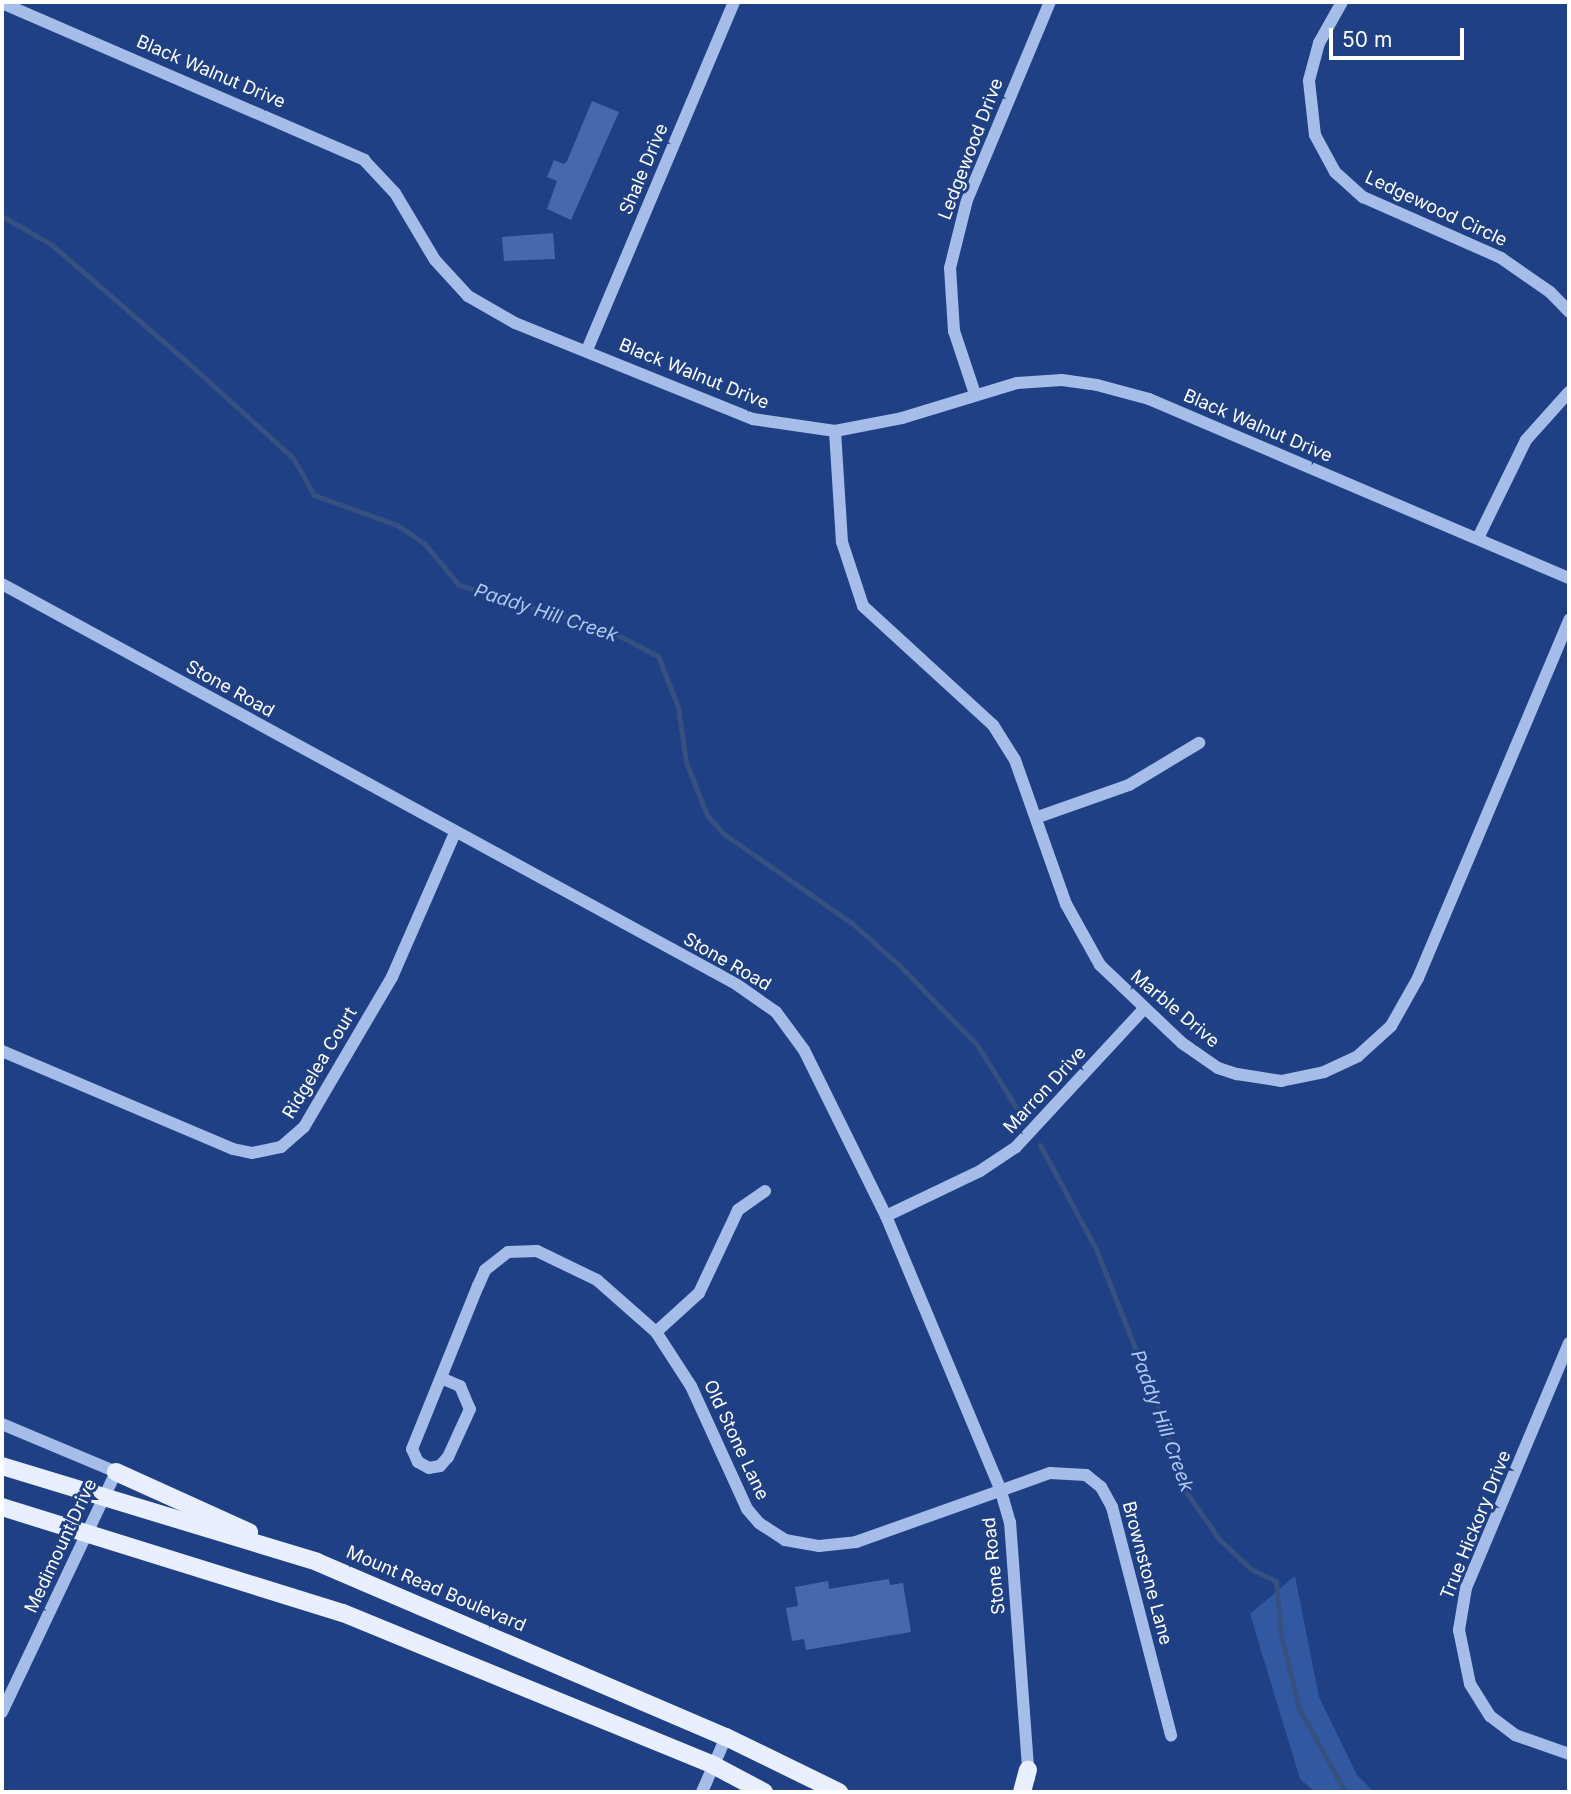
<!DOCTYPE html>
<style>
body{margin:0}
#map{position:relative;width:1571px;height:1794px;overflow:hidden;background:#1f4084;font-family:Inter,sans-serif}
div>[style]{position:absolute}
.green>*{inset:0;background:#3258a1}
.stream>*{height:5px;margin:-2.5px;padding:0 2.5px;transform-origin:2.5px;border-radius:2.5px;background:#375082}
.building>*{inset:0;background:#4769ac}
.minor>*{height:12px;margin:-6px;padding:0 6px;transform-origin:6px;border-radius:6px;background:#a6bde9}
.major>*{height:18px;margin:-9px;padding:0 9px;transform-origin:9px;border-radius:9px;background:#e9effe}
span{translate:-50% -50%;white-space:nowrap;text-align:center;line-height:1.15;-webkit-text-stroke:6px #1f4084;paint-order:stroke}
.street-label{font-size:18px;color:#fff}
.water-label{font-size:19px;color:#b1c7f1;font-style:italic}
.frame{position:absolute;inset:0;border:4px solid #fff;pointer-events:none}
.scale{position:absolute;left:1329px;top:28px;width:135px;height:32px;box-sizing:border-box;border:4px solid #fff;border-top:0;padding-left:9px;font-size:21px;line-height:24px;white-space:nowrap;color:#fff;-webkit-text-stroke:5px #1f4084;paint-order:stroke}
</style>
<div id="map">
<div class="green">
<div style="clip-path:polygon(1295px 1576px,1319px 1697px,1357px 1775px,1374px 1792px,1315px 1792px,1300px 1779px,1250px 1614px)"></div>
</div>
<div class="stream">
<div style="left:2px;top:216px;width:58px;rotate:30.1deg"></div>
<div style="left:52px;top:245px;width:189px;rotate:40.9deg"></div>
<div style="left:195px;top:369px;width:132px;rotate:42.2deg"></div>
<div style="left:293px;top:458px;width:43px;rotate:60.4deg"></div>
<div style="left:314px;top:495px;width:88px;rotate:19.9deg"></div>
<div style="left:397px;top:525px;width:34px;rotate:34deg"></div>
<div style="left:425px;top:544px;width:53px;rotate:50.3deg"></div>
<div style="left:459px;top:585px;width:158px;rotate:16.9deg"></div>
<div style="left:610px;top:631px;width:54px;rotate:27.5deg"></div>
<div style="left:658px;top:656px;width:55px;rotate:68.6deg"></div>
<div style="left:678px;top:707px;width:56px;rotate:81.7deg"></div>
<div style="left:686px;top:762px;width:57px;rotate:68.4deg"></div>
<div style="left:707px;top:815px;width:25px;rotate:48deg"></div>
<div style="left:724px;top:834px;width:157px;rotate:34.9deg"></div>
<div style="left:853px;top:924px;width:62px;rotate:41.7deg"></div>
<div style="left:899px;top:965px;width:112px;rotate:45.7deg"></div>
<div style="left:977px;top:1045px;width:89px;rotate:57.9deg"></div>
<div style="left:1040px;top:1145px;width:118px;rotate:61.7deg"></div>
<div style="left:1096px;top:1249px;width:177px;rotate:68.5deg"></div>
<div style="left:1161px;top:1414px;width:78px;rotate:73deg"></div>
<div style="left:1184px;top:1489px;width:61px;rotate:55deg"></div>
<div style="left:1219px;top:1539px;width:44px;rotate:43.2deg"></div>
<div style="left:1251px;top:1569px;width:28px;rotate:26deg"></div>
<div style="left:1276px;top:1581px;width:55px;rotate:84.8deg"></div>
<div style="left:1281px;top:1636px;width:74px;rotate:76deg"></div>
<div style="left:1299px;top:1708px;width:96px;rotate:61.3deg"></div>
</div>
<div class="building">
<div style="clip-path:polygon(592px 101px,619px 112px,571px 220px,547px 209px,557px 181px,547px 177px,554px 160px,564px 164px,567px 161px)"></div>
<div style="clip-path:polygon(553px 233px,555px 259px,504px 261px,502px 237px)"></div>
<div style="clip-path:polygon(889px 1579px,890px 1585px,903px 1583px,911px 1632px,806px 1650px,804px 1639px,792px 1641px,786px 1608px,798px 1606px,795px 1587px,828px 1581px,829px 1589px)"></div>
</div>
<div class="minor">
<div style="left:1342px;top:2px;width:47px;rotate:119.3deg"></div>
<div style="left:1319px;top:43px;width:39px;rotate:105deg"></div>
<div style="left:1309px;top:81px;width:54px;rotate:83.7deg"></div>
<div style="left:1315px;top:135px;width:42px;rotate:61.6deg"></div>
<div style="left:1335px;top:172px;width:38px;rotate:42deg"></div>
<div style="left:1363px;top:197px;width:151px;rotate:23.8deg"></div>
<div style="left:1501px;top:258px;width:60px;rotate:34.8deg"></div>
<div style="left:1550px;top:292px;width:28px;rotate:46deg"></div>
<div style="left:2px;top:3px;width:395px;rotate:23.4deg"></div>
<div style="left:364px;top:160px;width:45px;rotate:46.8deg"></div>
<div style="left:395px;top:193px;width:78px;rotate:59.2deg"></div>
<div style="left:435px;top:260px;width:49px;rotate:47.5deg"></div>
<div style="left:468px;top:296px;width:54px;rotate:29.9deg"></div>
<div style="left:515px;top:323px;width:257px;rotate:22deg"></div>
<div style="left:753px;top:419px;width:83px;rotate:8.3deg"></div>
<div style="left:835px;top:431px;width:68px;rotate:-11deg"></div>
<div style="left:902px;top:418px;width:120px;rotate:-16.9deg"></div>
<div style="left:1017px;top:383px;width:45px;rotate:-3.8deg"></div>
<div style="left:1062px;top:380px;width:35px;rotate:8deg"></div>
<div style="left:1097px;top:385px;width:54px;rotate:15.1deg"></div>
<div style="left:1149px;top:399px;width:457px;rotate:23.1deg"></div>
<div style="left:587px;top:350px;width:378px;rotate:-67.1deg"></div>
<div style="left:975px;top:394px;width:66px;rotate:-108.4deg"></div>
<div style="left:954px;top:331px;width:63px;rotate:-93.6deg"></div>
<div style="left:950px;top:268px;width:70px;rotate:-76deg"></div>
<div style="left:967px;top:200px;width:215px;rotate:-67.3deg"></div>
<div style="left:835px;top:431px;width:111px;rotate:86.4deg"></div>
<div style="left:842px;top:542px;width:67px;rotate:71.8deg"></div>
<div style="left:863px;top:606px;width:176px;rotate:42.5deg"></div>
<div style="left:993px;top:725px;width:41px;rotate:57.8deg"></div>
<div style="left:1015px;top:760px;width:153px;rotate:70.5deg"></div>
<div style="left:1066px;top:904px;width:70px;rotate:60.9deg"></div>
<div style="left:1100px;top:965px;width:113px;rotate:43.6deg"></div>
<div style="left:1182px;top:1043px;width:44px;rotate:34.8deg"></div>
<div style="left:1218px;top:1068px;width:20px;rotate:18deg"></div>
<div style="left:1237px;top:1074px;width:45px;rotate:9deg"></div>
<div style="left:1281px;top:1081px;width:44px;rotate:-11.8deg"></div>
<div style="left:1324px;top:1072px;width:38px;rotate:-25deg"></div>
<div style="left:1358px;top:1056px;width:45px;rotate:-42.3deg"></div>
<div style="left:1391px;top:1026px;width:55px;rotate:-60.6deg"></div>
<div style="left:1418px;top:978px;width:389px;rotate:-67.1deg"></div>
<div style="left:1478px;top:538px;width:109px;rotate:-63.9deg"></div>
<div style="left:1526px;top:440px;width:64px;rotate:-48.1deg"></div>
<div style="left:2px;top:584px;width:836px;rotate:28.59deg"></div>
<div style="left:736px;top:984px;width:49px;rotate:35deg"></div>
<div style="left:776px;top:1012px;width:47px;rotate:53.6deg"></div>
<div style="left:804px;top:1050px;width:185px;rotate:63.7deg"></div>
<div style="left:886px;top:1216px;width:295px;rotate:67.3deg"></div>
<div style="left:1000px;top:1488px;width:35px;rotate:74deg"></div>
<div style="left:1010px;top:1522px;width:257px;rotate:85.8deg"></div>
<div style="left:1038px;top:817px;width:96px;rotate:-19.4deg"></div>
<div style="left:1129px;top:785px;width:82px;rotate:-31deg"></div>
<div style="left:2px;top:1051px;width:251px;rotate:23deg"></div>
<div style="left:233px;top:1149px;width:19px;rotate:12deg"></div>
<div style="left:252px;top:1153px;width:30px;rotate:-12deg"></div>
<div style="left:281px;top:1147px;width:30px;rotate:-41deg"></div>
<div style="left:304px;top:1127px;width:174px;rotate:-59.6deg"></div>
<div style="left:392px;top:977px;width:157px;rotate:-66.4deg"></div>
<div style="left:886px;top:1216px;width:104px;rotate:-25.6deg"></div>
<div style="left:980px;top:1171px;width:43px;rotate:-33.7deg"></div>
<div style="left:1016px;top:1147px;width:187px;rotate:-47.2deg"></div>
<div style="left:656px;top:1332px;width:58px;rotate:-42.2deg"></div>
<div style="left:699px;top:1293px;width:92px;rotate:-64.8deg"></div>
<div style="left:738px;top:1210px;width:33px;rotate:-35deg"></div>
<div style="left:1569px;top:1343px;width:266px;rotate:112.8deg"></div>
<div style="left:1466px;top:1588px;width:43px;rotate:99.5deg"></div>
<div style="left:1459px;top:1630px;width:55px;rotate:78.5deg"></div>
<div style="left:1470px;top:1684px;width:38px;rotate:58deg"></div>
<div style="left:1490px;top:1716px;width:31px;rotate:37deg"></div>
<div style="left:1515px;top:1735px;width:57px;rotate:19.4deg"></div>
<div style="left:441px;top:1378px;width:21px;rotate:23deg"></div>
<div style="left:460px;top:1386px;width:25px;rotate:67deg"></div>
<div style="left:470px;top:1409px;width:53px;rotate:114.6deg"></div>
<div style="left:448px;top:1457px;width:12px;rotate:132deg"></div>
<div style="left:440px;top:1466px;width:11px;rotate:170deg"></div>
<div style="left:429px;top:1468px;width:13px;rotate:-151deg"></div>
<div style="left:418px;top:1462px;width:14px;rotate:-115deg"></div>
<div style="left:412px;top:1449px;width:176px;rotate:-68deg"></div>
<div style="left:478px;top:1286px;width:17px;rotate:-66deg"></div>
<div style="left:485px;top:1270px;width:29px;rotate:-38deg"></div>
<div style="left:508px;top:1252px;width:29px;rotate:-2deg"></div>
<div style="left:537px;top:1251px;width:67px;rotate:25.8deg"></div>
<div style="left:597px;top:1280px;width:79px;rotate:41.4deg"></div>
<div style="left:656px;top:1332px;width:64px;rotate:57.1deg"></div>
<div style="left:691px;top:1386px;width:135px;rotate:65.5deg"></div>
<div style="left:747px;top:1509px;width:18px;rotate:49deg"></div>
<div style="left:759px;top:1523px;width:31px;rotate:33deg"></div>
<div style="left:785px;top:1540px;width:35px;rotate:10deg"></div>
<div style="left:819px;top:1546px;width:37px;rotate:-6deg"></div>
<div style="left:856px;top:1542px;width:206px;rotate:-19.6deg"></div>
<div style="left:1050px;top:1473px;width:36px;rotate:3deg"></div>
<div style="left:1086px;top:1475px;width:19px;rotate:39deg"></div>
<div style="left:1101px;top:1487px;width:23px;rotate:61deg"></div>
<div style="left:1112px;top:1507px;width:236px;rotate:75.5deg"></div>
<div style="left:2px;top:1424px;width:124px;rotate:22.8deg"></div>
<div style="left:116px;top:1472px;width:266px;rotate:115.4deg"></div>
<div style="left:702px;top:1792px;width:60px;rotate:-66.4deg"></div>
</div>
<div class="major">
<div style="left:2px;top:1466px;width:329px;rotate:16.9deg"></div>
<div style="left:317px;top:1562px;width:445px;rotate:23.2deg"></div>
<div style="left:726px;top:1737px;width:126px;rotate:26deg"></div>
<div style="left:116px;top:1472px;width:146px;rotate:24.3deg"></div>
<div style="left:2px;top:1507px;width:357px;rotate:17.3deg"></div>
<div style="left:343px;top:1613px;width:400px;rotate:22.3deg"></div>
<div style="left:713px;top:1765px;width:58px;rotate:27.9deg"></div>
<div style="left:1022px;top:1792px;width:23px;rotate:-75deg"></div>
</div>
<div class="street-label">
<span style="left:211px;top:72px;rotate:23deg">Black Walnut Drive</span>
<span style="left:971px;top:149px;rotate:-69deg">Ledgewood Drive</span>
<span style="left:644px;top:169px;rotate:-67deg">Shale Drive</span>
<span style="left:1436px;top:209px;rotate:25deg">Ledgewood Circle</span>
<span style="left:694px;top:374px;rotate:22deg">Black Walnut Drive</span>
<span style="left:1258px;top:426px;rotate:23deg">Black Walnut Drive</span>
<span style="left:230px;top:689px;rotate:29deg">Stone Road</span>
<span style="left:727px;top:962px;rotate:30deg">Stone Road</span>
<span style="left:1175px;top:1009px;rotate:40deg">Marble Drive</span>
<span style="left:320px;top:1063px;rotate:-59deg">Ridgelea Court</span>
<span style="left:1045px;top:1090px;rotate:-47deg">Marron Drive</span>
<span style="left:736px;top:1440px;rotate:65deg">Old Stone Lane</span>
<span style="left:1476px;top:1525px;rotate:-68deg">True Hickory Drive</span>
<span style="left:61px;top:1546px;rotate:-65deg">Medimount Drive</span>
<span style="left:994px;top:1566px;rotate:-96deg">Stone Road</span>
<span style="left:1147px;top:1573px;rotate:75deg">Brownstone Lane</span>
<span style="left:436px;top:1589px;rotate:23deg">Mount Read Boulevard</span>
</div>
<div class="water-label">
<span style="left:546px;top:613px;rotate:18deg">Paddy Hill Creek</span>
<span style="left:1162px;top:1421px;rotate:70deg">Paddy Hill Creek</span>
</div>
<div class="frame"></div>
<div class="scale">50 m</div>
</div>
